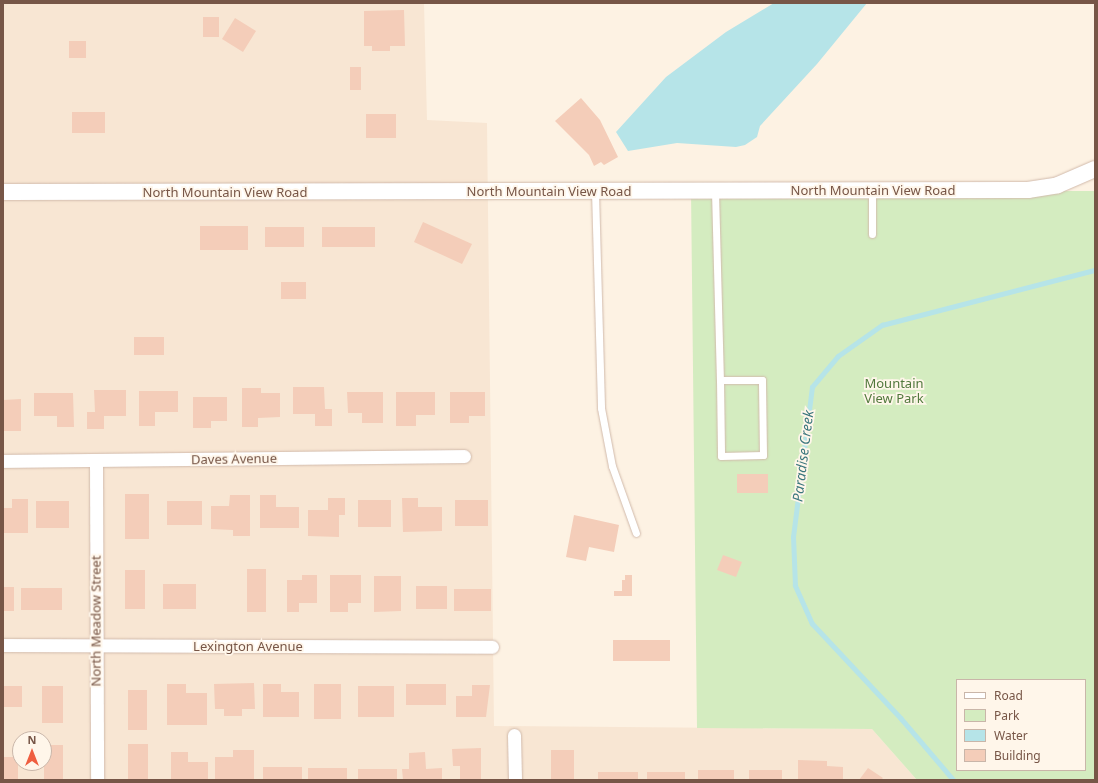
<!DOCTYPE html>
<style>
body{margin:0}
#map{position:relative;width:1098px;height:783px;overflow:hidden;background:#fdf2e3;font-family:"Noto Sans",sans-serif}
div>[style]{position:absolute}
.residential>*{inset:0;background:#f8e6d3}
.green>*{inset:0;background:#d4ecc0}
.water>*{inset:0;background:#b6e4e8}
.stream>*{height:4.5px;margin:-2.25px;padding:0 2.25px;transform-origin:2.25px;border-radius:2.25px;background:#b6e4e8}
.building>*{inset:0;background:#f4cdb9}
.roads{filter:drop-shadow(0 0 1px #d1baab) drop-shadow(0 0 1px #d1baab)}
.service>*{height:7px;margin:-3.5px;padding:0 3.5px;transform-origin:3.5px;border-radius:3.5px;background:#fff}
.minor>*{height:13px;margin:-6.5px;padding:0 6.5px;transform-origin:6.5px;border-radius:6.5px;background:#fff}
.tertiary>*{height:16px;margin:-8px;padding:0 8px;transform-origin:8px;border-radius:8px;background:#fff}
span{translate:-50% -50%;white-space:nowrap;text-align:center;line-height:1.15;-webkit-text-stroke:3.5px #fff6ea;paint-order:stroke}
.street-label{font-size:13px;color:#775647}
.park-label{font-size:13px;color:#51783c}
.water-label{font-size:14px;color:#3a767d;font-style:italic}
.frame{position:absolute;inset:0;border:4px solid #775647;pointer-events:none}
.legend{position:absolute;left:956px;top:679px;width:130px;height:92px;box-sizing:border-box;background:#fff6ea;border:1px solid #c9b6a9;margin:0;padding:5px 7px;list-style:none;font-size:12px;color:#775647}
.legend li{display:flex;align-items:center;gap:8px;height:20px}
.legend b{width:20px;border:1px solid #c9b6a9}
.north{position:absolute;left:12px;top:731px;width:40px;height:40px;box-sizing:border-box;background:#fff6ea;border:1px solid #c9b6a9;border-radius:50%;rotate:0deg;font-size:11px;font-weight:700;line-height:16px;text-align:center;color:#775647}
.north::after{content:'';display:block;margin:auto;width:14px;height:18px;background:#ef5e40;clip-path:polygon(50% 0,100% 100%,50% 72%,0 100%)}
</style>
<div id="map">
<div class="residential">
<div style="clip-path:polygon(evenodd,3px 3px,424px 3px,427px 120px,487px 123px,494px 726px,872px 729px,917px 780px,3px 780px,3px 3px,20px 739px,44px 739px,44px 763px,20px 763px,20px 739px)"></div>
</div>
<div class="green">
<div style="clip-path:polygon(evenodd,691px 191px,1095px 191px,1095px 780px,917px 780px,872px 729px,697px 728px,691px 191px,957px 680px,1085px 680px,1085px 770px,957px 770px,957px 680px)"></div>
</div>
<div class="water">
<div style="clip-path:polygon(774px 3px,867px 3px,817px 64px,760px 126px,757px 137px,745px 145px,736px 147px,677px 143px,628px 151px,616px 132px,666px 77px,726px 32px)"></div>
</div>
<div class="stream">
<div style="left:953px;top:780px;width:80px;rotate:-130.4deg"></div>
<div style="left:901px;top:719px;width:130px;rotate:-133.1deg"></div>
<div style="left:812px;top:624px;width:42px;rotate:-114.1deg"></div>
<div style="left:795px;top:586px;width:49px;rotate:-92.3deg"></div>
<div style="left:793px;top:537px;width:151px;rotate:-82.8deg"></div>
<div style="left:812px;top:387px;width:40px;rotate:-50deg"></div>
<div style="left:838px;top:356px;width:54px;rotate:-35.2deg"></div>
<div style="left:882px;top:325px;width:220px;rotate:-14.5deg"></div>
</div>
<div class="building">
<div style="clip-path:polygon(404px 10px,405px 46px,390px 46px,390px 51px,372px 51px,372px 46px,364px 46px,364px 11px)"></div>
<div style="clip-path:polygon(203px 17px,219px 17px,219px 37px,203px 37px)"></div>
<div style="clip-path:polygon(235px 18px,256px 31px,243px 52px,222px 39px)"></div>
<div style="clip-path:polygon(69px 41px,86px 41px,86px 58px,69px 58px)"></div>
<div style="clip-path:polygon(350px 67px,361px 67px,361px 90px,350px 90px)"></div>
<div style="clip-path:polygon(581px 98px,600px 120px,618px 157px,604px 165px,601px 162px,594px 166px,589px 155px,555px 121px)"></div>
<div style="clip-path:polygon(72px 112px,105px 112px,105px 133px,72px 133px)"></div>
<div style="clip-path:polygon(366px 114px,396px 114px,396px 138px,366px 138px)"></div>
<div style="clip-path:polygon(423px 222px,472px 244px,462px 264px,414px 242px)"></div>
<div style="clip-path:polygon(200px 226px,248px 226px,248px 250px,200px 250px)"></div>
<div style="clip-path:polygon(265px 227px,304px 227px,304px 247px,265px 247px)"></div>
<div style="clip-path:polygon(322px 227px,375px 227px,375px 247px,322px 247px)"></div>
<div style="clip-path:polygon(281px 282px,306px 282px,306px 299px,281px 299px)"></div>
<div style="clip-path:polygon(134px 337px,164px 337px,164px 355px,134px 355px)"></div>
<div style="clip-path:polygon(293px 387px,324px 387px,325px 409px,332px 409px,332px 426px,315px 426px,315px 414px,293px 414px)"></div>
<div style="clip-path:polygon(242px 388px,261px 388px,261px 393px,280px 393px,280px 417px,258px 418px,258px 427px,242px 427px)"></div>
<div style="clip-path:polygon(94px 390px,126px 390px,126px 416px,104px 416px,104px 429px,87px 429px,87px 412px,95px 412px)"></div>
<div style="clip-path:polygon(139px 391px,178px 391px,178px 412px,155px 412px,155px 426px,139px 426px)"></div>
<div style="clip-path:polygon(347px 392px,383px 392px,383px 423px,362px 423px,362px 413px,348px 413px)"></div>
<div style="clip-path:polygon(396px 392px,435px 392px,435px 415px,416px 415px,416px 426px,396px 426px)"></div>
<div style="clip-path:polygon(450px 392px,485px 392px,485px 416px,469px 416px,469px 423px,450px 423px)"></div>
<div style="clip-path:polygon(34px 393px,73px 393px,74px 427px,57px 427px,57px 416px,34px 416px)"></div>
<div style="clip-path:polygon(193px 397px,227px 397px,227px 421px,211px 421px,211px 428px,193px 428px)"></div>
<div style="clip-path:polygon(21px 399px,21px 431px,3px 431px,3px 400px)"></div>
<div style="clip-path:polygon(737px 474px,768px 474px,768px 493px,737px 493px)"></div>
<div style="clip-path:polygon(125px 494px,149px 494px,149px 539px,125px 539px)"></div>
<div style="clip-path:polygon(230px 495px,250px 495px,250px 536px,233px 536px,233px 530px,211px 529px,211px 506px,229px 506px)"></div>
<div style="clip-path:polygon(260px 495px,276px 495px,276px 507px,299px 507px,299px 528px,260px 528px)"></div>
<div style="clip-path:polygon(328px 498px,345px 498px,345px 515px,339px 515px,339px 537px,308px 536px,308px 510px,328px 510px)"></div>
<div style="clip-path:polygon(402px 498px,418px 498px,418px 507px,442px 507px,442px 531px,403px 532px)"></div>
<div style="clip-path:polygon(12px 499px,28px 499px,28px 533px,3px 533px,3px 508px,12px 508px)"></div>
<div style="clip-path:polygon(358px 500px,391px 500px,391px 527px,358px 527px)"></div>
<div style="clip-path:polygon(455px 500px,488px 500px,488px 526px,455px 526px)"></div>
<div style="clip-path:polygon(36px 501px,69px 501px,69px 528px,36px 528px)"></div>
<div style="clip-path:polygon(167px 501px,202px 501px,202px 525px,167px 525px)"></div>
<div style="clip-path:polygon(574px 515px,619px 525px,614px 552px,589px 547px,586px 561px,566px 557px)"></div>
<div style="clip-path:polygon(723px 555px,742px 562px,736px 577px,717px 570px)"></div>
<div style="clip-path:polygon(247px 569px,266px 569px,266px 612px,247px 612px)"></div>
<div style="clip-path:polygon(125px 570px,145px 570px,145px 609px,125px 609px)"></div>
<div style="clip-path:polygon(302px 575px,317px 575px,317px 603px,299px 603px,299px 612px,287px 612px,287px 580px,302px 580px)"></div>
<div style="clip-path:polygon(330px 575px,361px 575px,361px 603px,348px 603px,348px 612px,330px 612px)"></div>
<div style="clip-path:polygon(625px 575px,632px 575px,632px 596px,614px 596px,614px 591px,622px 591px,622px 580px,625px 580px)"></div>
<div style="clip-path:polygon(374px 576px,401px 576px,401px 611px,374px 612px)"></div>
<div style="clip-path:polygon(163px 584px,196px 584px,196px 609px,163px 609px)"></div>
<div style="clip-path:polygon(416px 586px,447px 586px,447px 609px,416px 609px)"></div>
<div style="clip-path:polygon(3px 587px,14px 587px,14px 611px,3px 611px)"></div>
<div style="clip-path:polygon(21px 588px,62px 588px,62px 610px,21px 610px)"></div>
<div style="clip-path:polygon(454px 589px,491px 589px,491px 611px,454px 611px)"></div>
<div style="clip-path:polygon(613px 640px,670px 640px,670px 661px,613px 661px)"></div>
<div style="clip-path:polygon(254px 683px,255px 709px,242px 709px,242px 716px,224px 716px,224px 709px,215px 709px,214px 684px)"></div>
<div style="clip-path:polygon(167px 684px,186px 684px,186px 693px,207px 693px,207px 725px,167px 725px)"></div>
<div style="clip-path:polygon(263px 684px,281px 684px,281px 692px,299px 692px,299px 717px,263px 717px)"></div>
<div style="clip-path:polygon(314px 684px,341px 684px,341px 719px,314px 719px)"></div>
<div style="clip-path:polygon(406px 684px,446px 684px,446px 705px,406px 705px)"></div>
<div style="clip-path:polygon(472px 685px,490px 685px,486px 717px,456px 717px,456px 696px,472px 696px)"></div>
<div style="clip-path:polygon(3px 686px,22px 686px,22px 707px,3px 707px)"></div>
<div style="clip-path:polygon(42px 686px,63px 686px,63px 723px,42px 723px)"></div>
<div style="clip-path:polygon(358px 686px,394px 686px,394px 717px,358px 717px)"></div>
<div style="clip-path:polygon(128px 690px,147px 690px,147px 730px,128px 730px)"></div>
<div style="clip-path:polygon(128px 744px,148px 744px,148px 780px,128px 780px)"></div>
<div style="clip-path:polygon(44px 745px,63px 745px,63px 780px,44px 780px)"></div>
<div style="clip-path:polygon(481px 748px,481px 780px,460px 780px,460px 766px,453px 766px,452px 749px)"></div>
<div style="clip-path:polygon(233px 750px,254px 750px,254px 780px,215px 780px,215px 757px,233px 757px)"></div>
<div style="clip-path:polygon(551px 750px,574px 750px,574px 780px,551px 780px)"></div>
<div style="clip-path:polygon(171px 752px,188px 752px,188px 762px,208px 762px,208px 780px,171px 780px)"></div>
<div style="clip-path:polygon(425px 752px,426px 769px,442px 768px,442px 780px,403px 780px,402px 769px,409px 769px,409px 753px)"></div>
<div style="clip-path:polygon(3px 757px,18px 757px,18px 780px,3px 780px)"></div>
<div style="clip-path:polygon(798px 760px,827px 761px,827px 766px,843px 767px,843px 780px,798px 780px)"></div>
<div style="clip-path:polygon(263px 767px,302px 767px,302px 780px,263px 780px)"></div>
<div style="clip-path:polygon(308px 768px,347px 768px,347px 780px,308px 780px)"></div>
<div style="clip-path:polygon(868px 768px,883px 778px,881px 780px,859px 780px)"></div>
<div style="clip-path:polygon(358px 769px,397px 769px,397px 780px,358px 780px)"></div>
<div style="clip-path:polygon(698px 770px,734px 770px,734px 780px,698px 780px)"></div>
<div style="clip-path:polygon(749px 770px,782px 770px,782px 780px,749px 780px)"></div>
<div style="clip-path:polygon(598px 772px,638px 772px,638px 780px,598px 780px)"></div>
<div style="clip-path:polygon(647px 772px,685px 772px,685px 780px,647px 780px)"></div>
</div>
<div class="roads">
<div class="service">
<div style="left:872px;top:190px;width:44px;rotate:90deg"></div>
<div style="left:595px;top:191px;width:217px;rotate:88.4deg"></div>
<div style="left:601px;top:408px;width:59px;rotate:79.3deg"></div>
<div style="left:612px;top:466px;width:71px;rotate:70.3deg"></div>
<div style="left:715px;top:191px;width:189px;rotate:88.5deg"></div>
<div style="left:720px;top:380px;width:76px;rotate:89.2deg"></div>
<div style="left:721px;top:456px;width:42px;rotate:-1.4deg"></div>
<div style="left:763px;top:455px;width:75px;rotate:-90.8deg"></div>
<div style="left:762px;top:380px;width:42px;rotate:180deg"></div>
</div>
<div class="minor">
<div style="left:3px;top:461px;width:461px;rotate:-0.6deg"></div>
<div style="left:96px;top:461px;width:319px;rotate:89.8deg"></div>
<div style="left:3px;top:645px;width:489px;rotate:0.2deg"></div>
<div style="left:514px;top:735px;width:45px;rotate:88.7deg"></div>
</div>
<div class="tertiary">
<div style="left:3px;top:192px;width:1025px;rotate:-0.11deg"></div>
<div style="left:1028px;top:190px;width:30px;rotate:-9deg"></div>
<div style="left:1058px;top:185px;width:40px;rotate:-23.4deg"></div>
</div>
</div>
<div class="street-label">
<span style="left:873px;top:190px">North Mountain View Road</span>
<span style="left:549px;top:191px">North Mountain View Road</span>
<span style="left:225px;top:192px">North Mountain View Road</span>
<span style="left:234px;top:459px;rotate:-1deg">Daves Avenue</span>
<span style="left:96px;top:621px;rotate:-90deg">North Meadow Street</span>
<span style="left:248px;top:646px">Lexington Avenue</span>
</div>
<div class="park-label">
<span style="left:894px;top:391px">Mountain<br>View Park</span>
</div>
<div class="water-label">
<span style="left:803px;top:456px;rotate:-83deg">Paradise Creek</span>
</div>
<div class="frame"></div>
<ul class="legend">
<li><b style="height:5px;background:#fff"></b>Road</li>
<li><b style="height:11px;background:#d4ecc0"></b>Park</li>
<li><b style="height:11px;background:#b6e4e8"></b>Water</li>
<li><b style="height:11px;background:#f4cdb9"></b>Building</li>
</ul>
<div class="north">N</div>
</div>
